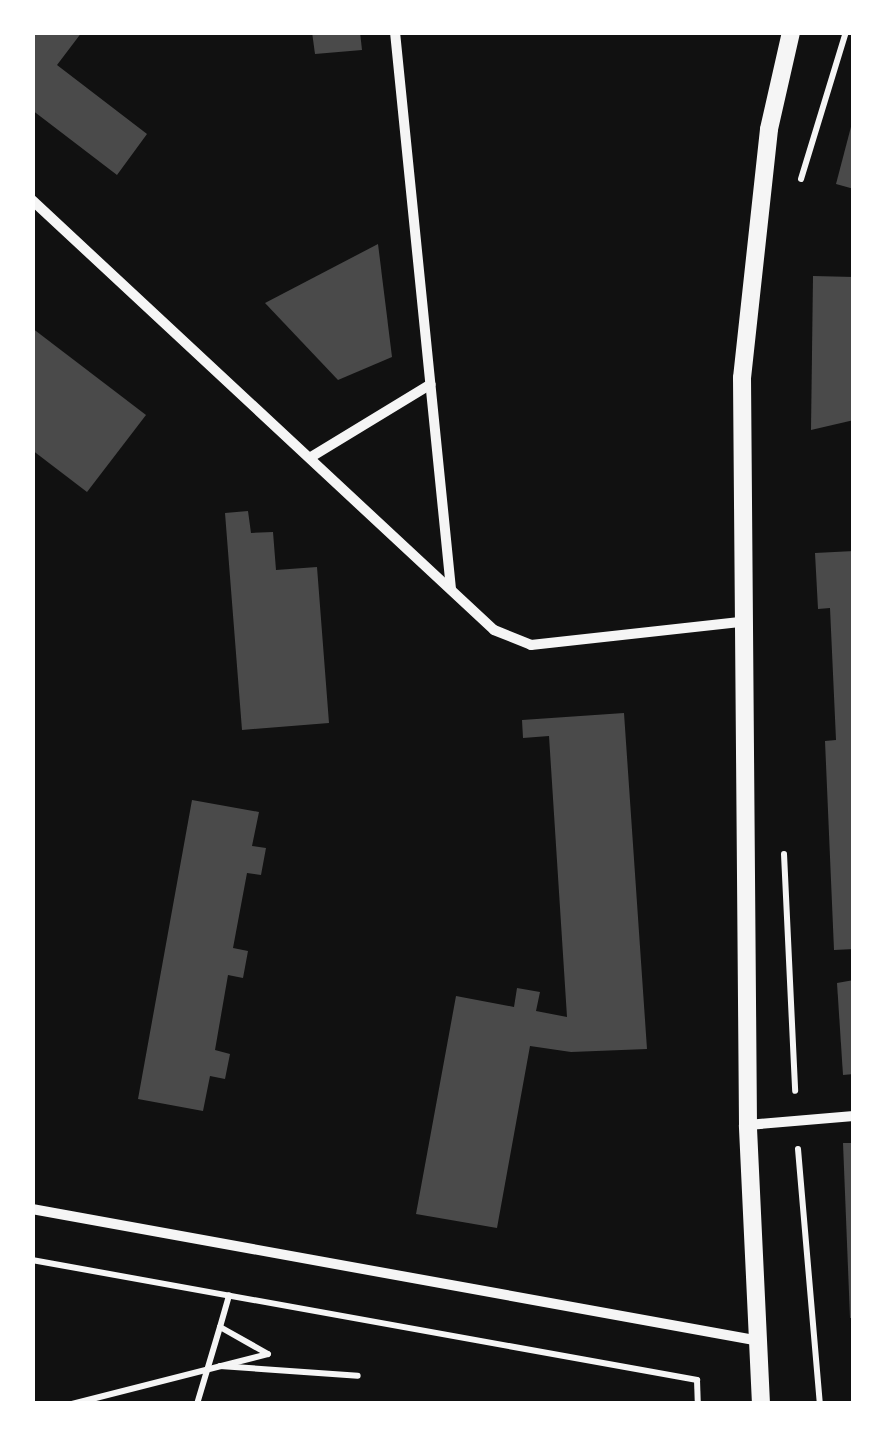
<!DOCTYPE html>
<style>
body{margin:0}
#map{position:relative;width:886px;height:1436px;overflow:hidden;background:#111;font-family:"DejaVu Sans",sans-serif}
div>[style]{position:absolute}
.building>*{inset:0;background:#4a4a4a}
.path>*{height:6px;margin:-3px;padding:0 3px;transform-origin:3px;border-radius:3px;background:#f5f5f5}
.minor>*{height:10px;margin:-5px;padding:0 5px;transform-origin:5px;border-radius:5px;background:#f5f5f5}
.tertiary>*{height:18px;margin:-9px;padding:0 9px;transform-origin:9px;border-radius:9px;background:#f5f5f5}
span{translate:-50% -50%;white-space:nowrap;text-align:center;line-height:1.15;-webkit-text-stroke:10px #fff;paint-order:stroke}
.frame{position:absolute;inset:0;border:35px solid #fff;pointer-events:none}
</style>
<div id="map">
<div class="building">
<div style="clip-path:polygon(32px 32px,82px 32px,57px 65px,147px 134px,117px 175px,32px 110px)"></div>
<div style="clip-path:polygon(312px 32px,360px 32px,362px 50px,315px 54px)"></div>
<div style="clip-path:polygon(852px 123px,854px 123px,854px 189px,836px 184px)"></div>
<div style="clip-path:polygon(378px 244px,392px 357px,338px 380px,265px 303px)"></div>
<div style="clip-path:polygon(813px 276px,854px 277px,854px 420px,811px 430px)"></div>
<div style="clip-path:polygon(32px 328px,146px 415px,87px 492px,32px 450px)"></div>
<div style="clip-path:polygon(248px 511px,251px 533px,273px 532px,276px 570px,317px 567px,329px 723px,242px 730px,225px 513px)"></div>
<div style="clip-path:polygon(854px 551px,854px 949px,834px 950px,825px 741px,836px 740px,830px 608px,818px 609px,815px 553px)"></div>
<div style="clip-path:polygon(624px 713px,647px 1049px,571px 1052px,530px 1046px,497px 1228px,416px 1214px,456px 996px,514px 1007px,517px 988px,540px 992px,536px 1011px,567px 1017px,549px 736px,523px 738px,522px 720px)"></div>
<div style="clip-path:polygon(192px 800px,259px 812px,252px 846px,266px 848px,261px 875px,247px 873px,233px 948px,248px 951px,243px 978px,228px 975px,215px 1050px,230px 1054px,225px 1079px,210px 1076px,203px 1111px,138px 1099px)"></div>
<div style="clip-path:polygon(854px 980px,854px 1074px,843px 1075px,837px 983px)"></div>
<div style="clip-path:polygon(843px 1143px,854px 1143px,854px 1318px,850px 1318px)"></div>
</div>
<div class="path">
<div style="left:801px;top:179px;width:154px;rotate:-73deg"></div>
<div style="left:784px;top:854px;width:237px;rotate:87.3deg"></div>
<div style="left:798px;top:1149px;width:256px;rotate:85.1deg"></div>
<div style="left:32px;top:1260px;width:676px;rotate:10.23deg"></div>
<div style="left:697px;top:1380px;width:24px;rotate:88deg"></div>
<div style="left:220px;top:1366px;width:138px;rotate:4.1deg"></div>
<div style="left:72px;top:1404px;width:202px;rotate:-14.3deg"></div>
<div style="left:268px;top:1354px;width:55px;rotate:-150.6deg"></div>
<div style="left:220px;top:1327px;width:33px;rotate:-74deg"></div>
<div style="left:197px;top:1404px;width:80px;rotate:-73.4deg"></div>
</div>
<div class="minor">
<div style="left:395px;top:32px;width:560px;rotate:84.26deg"></div>
<div style="left:32px;top:200px;width:631px;rotate:42.95deg"></div>
<div style="left:494px;top:630px;width:40px;rotate:22deg"></div>
<div style="left:531px;top:645px;width:210px;rotate:-6.3deg"></div>
<div style="left:311px;top:457px;width:140px;rotate:-31.3deg"></div>
<div style="left:748px;top:1125px;width:106px;rotate:-4.9deg"></div>
<div style="left:32px;top:1209px;width:734px;rotate:10.28deg"></div>
</div>
<div class="tertiary">
<div style="left:761px;top:1404px;width:279px;rotate:-92.7deg"></div>
<div style="left:748px;top:1125px;width:747px;rotate:-90.46deg"></div>
<div style="left:742px;top:378px;width:250px;rotate:-83.8deg"></div>
<div style="left:769px;top:129px;width:99px;rotate:-77.2deg"></div>
</div>
<div class="frame"></div>
</div>
